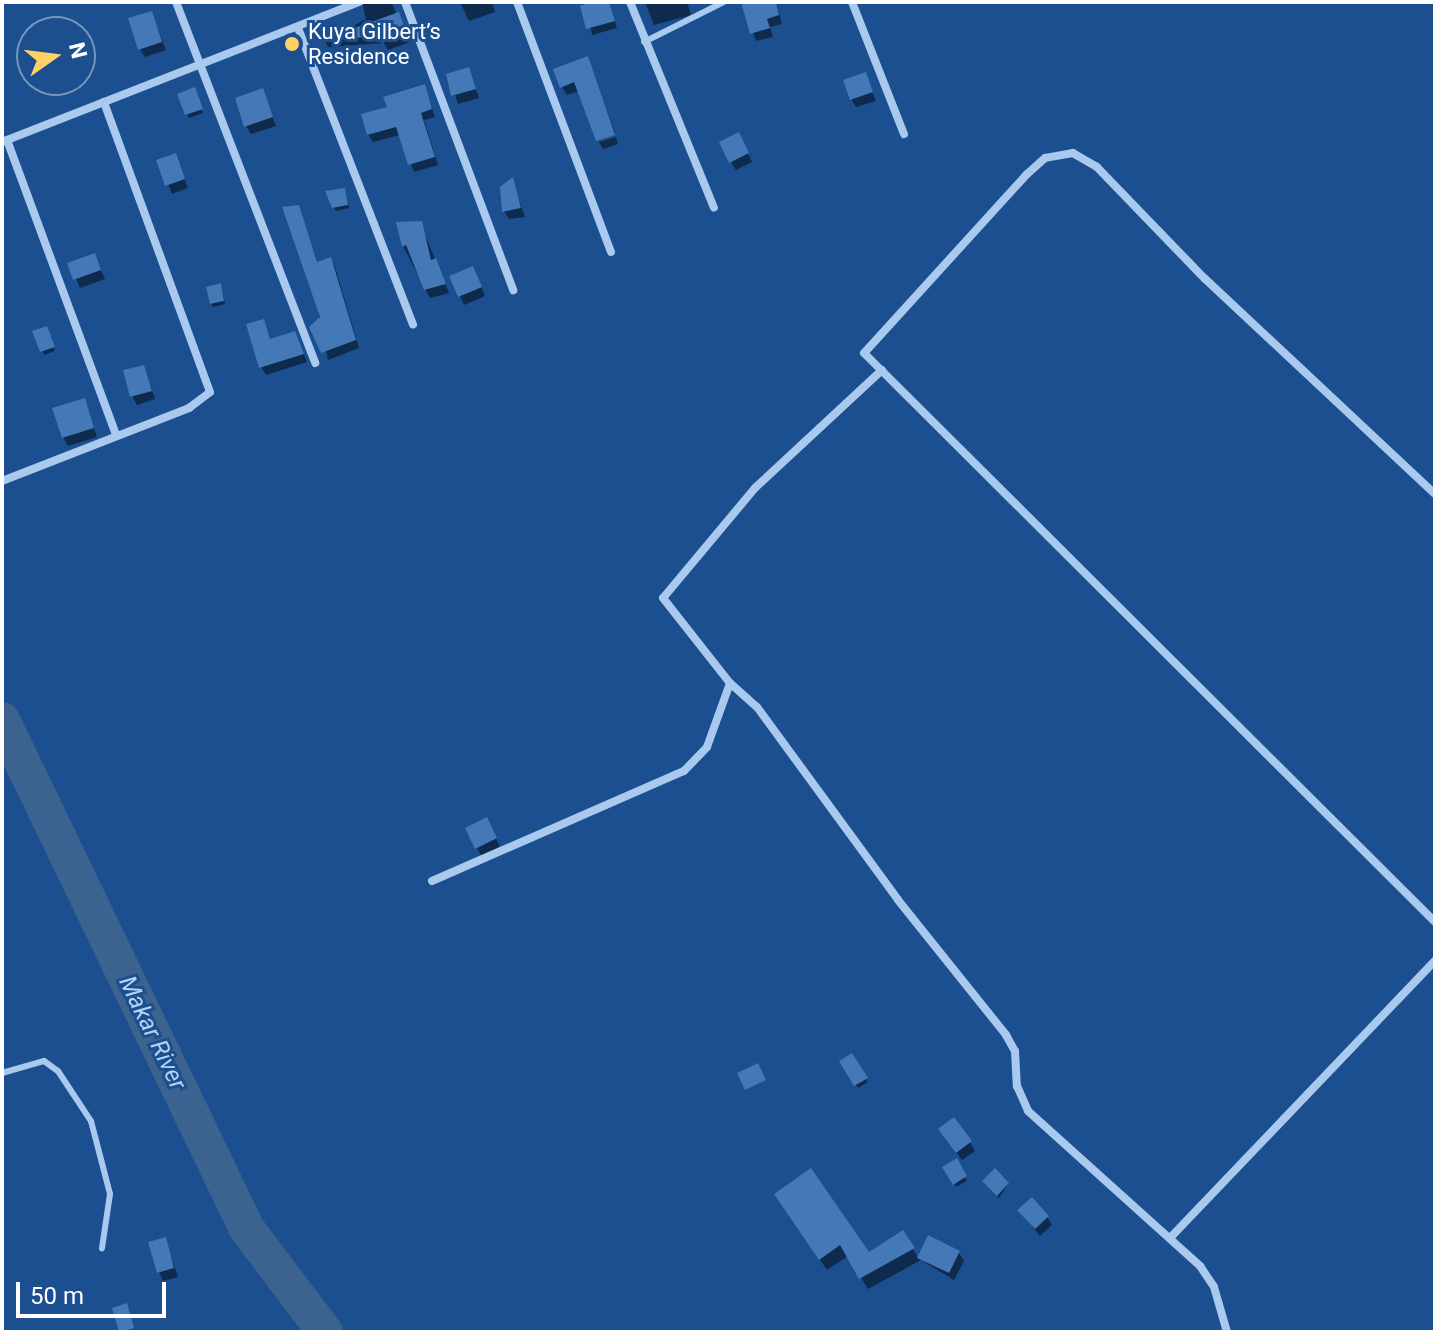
<!DOCTYPE html>
<meta charset="utf-8">
<style>
body{margin:0}
#map{position:relative;width:1437px;height:1334px;overflow:hidden;background:#1b4f8f;font-family:Roboto,sans-serif}
div>[style]{position:absolute}
.shadow>*{inset:0;background:#0007}
.river>*{height:36px;margin:-18px;padding:0 18px;transform-origin:18px;border-radius:18px;background:#3c6290}
.building>*{inset:0;background:#4478b7}
.service>*{height:6px;margin:-3px;padding:0 3px;transform-origin:3px;border-radius:3px;background:#a9c9ee}
.minor>*{height:8px;margin:-4px;padding:0 4px;transform-origin:4px;border-radius:4px;background:#a9c9ee}
.dots>*{width:22px;height:22px;translate:-50% -50%;box-sizing:border-box;border:4px solid #1b4f8f;border-radius:50%}
span{translate:-50% -50%;white-space:nowrap;text-align:center;line-height:1.15;-webkit-text-stroke:6px #1b4f8f;paint-order:stroke}
.poi-label{font-size:22px;color:#fff}
.left{translate:0 -50%;text-align:left}
.water-label{font-size:24px;color:#b5d3f5;font-style:italic}
.frame{position:absolute;inset:0;border:4px solid #fff;pointer-events:none}
.north{position:absolute;left:16px;top:16px;width:80px;height:80px;box-sizing:border-box;background:#1b4f8f;border:2px solid #7695bc;border-radius:50%;rotate:76deg;font-size:22px;font-weight:700;line-height:32px;text-align:center;color:#fff}
.north::after{content:'';display:block;margin:auto;width:28px;height:36px;background:#ffd166;clip-path:polygon(50% 0,100% 100%,50% 72%,0 100%)}
.scale{position:absolute;left:16px;top:1282px;width:150px;height:36px;box-sizing:border-box;border:4px solid #fff;border-top:0;padding-left:10px;font-size:24px;line-height:28px;white-space:nowrap;color:#fff;-webkit-text-stroke:6px #1b4f8f;paint-order:stroke}
</style>
<div id="map">
<div class="shadow">
<div style="clip-path:polygon(362px 2px,391px 2px,410px 42px,388px 50px,384px 43px,328px 47px,325px 41px,366px 19px)"></div>
<div style="clip-path:polygon(460px 2px,492px 2px,495px 12px,469px 21px)"></div>
<div style="clip-path:polygon(587px 2px,609px 2px,617px 28px,592px 35px)"></div>
<div style="clip-path:polygon(645px 2px,687px 2px,691px 15px,654px 25px)"></div>
<div style="clip-path:polygon(743px 2px,776px 2px,782px 24px,770px 27px,773px 37px,756px 41px)"></div>
<div style="clip-path:polygon(151px 13px,166px 50px,145px 57px,140px 49px)"></div>
<div style="clip-path:polygon(587px 58px,615px 133px,597px 139px,579px 91px,567px 95px,562px 87px)"></div>
<div style="clip-path:polygon(468px 69px,479px 98px,458px 104px,449px 75px)"></div>
<div style="clip-path:polygon(865px 74px,876px 101px,856px 107px,851px 99px)"></div>
<div style="clip-path:polygon(424px 86px,435px 117px,424px 120px,438px 165px,414px 172px,400px 135px,373px 142px,368px 134px,389px 108px)"></div>
<div style="clip-path:polygon(262px 91px,276px 126px,251px 134px,246px 126px)"></div>
<div style="clip-path:polygon(196px 93px,203px 113px,189px 118px,180px 95px)"></div>
<div style="clip-path:polygon(616px 137px,618px 144px,603px 149px,599px 142px)"></div>
<div style="clip-path:polygon(743px 143px,752px 162px,736px 170px,731px 162px)"></div>
<div style="clip-path:polygon(175px 156px,188px 188px,172px 194px,159px 161px)"></div>
<div style="clip-path:polygon(512px 180px,525px 217px,509px 219px,504px 211px)"></div>
<div style="clip-path:polygon(327px 193px,346px 194px,349px 208px,336px 211px)"></div>
<div style="clip-path:polygon(298px 207px,318px 264px,330px 259px,335px 267px,359px 348px,328px 360px)"></div>
<div style="clip-path:polygon(420px 223px,449px 293px,430px 298px,403px 246px)"></div>
<div style="clip-path:polygon(94px 255px,105px 279px,80px 288px,70px 264px)"></div>
<div style="clip-path:polygon(452px 277px,477px 277px,485px 296px,464px 305px)"></div>
<div style="clip-path:polygon(222px 289px,225px 304px,213px 307px,211px 303px)"></div>
<div style="clip-path:polygon(263px 321px,271px 341px,299px 342px,307px 362px,266px 375px,261px 367px)"></div>
<div style="clip-path:polygon(35px 332px,48px 332px,55px 351px,44px 355px)"></div>
<div style="clip-path:polygon(144px 367px,155px 399px,137px 405px,132px 396px)"></div>
<div style="clip-path:polygon(84px 400px,97px 437px,68px 446px,63px 437px)"></div>
<div style="clip-path:polygon(491px 828px,500px 847px,482px 857px,467px 829px)"></div>
<div style="clip-path:polygon(851px 1055px,868px 1082px,858px 1088px,841px 1061px)"></div>
<div style="clip-path:polygon(945px 1138px,970px 1142px,975px 1151px,962px 1160px)"></div>
<div style="clip-path:polygon(956px 1161px,967px 1181px,956px 1187px,945px 1167px)"></div>
<div style="clip-path:polygon(1008px 1184px,999px 1198px,987px 1185px)"></div>
<div style="clip-path:polygon(783px 1206px,869px 1255px,903px 1233px,919px 1259px,929px 1238px,959px 1253px,964px 1261px,954px 1280px,921px 1260px,868px 1289px,848px 1256px,827px 1270px)"></div>
<div style="clip-path:polygon(1020px 1211px,1047px 1217px,1052px 1225px,1040px 1236px)"></div>
<div style="clip-path:polygon(165px 1239px,178px 1277px,163px 1281px,159px 1272px)"></div>
</div>
<div class="river">
<div style="left:2px;top:720px;width:565px;rotate:64.3deg"></div>
<div style="left:247px;top:1229px;width:129px;rotate:52.9deg"></div>
</div>
<div class="building">
<div style="clip-path:polygon(591px 2px,609px 2px,615px 21px,586px 29px,580px 6px)"></div>
<div style="clip-path:polygon(741px 2px,776px 2px,779px 15px,767px 19px,770px 28px,750px 34px)"></div>
<div style="clip-path:polygon(152px 11px,162px 42px,138px 50px,128px 18px)"></div>
<div style="clip-path:polygon(399px 12px,407px 34px,382px 43px,379px 36px,339px 39px,338px 34px)"></div>
<div style="clip-path:polygon(588px 56px,615px 135px,596px 141px,574px 82px,560px 88px,553px 69px)"></div>
<div style="clip-path:polygon(469px 67px,476px 89px,451px 96px,446px 74px)"></div>
<div style="clip-path:polygon(866px 72px,873px 92px,850px 100px,843px 80px)"></div>
<div style="clip-path:polygon(425px 84px,432px 109px,421px 113px,435px 157px,408px 165px,396px 127px,367px 135px,361px 114px,387px 107px,383px 97px)"></div>
<div style="clip-path:polygon(195px 87px,203px 109px,185px 115px,177px 94px)"></div>
<div style="clip-path:polygon(263px 88px,273px 117px,244px 127px,235px 98px)"></div>
<div style="clip-path:polygon(739px 132px,749px 153px,729px 163px,719px 142px)"></div>
<div style="clip-path:polygon(176px 153px,185px 179px,165px 186px,156px 160px)"></div>
<div style="clip-path:polygon(513px 177px,521px 208px,502px 212px,500px 187px)"></div>
<div style="clip-path:polygon(345px 188px,348px 205px,332px 208px,325px 191px)"></div>
<div style="clip-path:polygon(299px 205px,317px 262px,331px 257px,356px 340px,321px 353px,309px 327px,320px 317px,282px 207px)"></div>
<div style="clip-path:polygon(422px 221px,431px 260px,436px 258px,446px 284px,424px 290px,406px 245px,402px 247px,396px 222px)"></div>
<div style="clip-path:polygon(95px 253px,101px 270px,73px 280px,67px 263px)"></div>
<div style="clip-path:polygon(473px 266px,482px 287px,458px 297px,449px 276px)"></div>
<div style="clip-path:polygon(221px 283px,224px 301px,210px 304px,206px 287px)"></div>
<div style="clip-path:polygon(264px 319px,270px 339px,295px 331px,304px 354px,259px 368px,246px 324px)"></div>
<div style="clip-path:polygon(47px 326px,55px 347px,40px 352px,32px 331px)"></div>
<div style="clip-path:polygon(144px 365px,152px 391px,130px 397px,123px 370px)"></div>
<div style="clip-path:polygon(85px 398px,94px 428px,62px 438px,52px 408px)"></div>
<div style="clip-path:polygon(487px 817px,497px 838px,475px 849px,465px 828px)"></div>
<div style="clip-path:polygon(852px 1053px,868px 1078px,854px 1086px,839px 1061px)"></div>
<div style="clip-path:polygon(758px 1063px,766px 1080px,745px 1090px,737px 1073px)"></div>
<div style="clip-path:polygon(954px 1117px,972px 1141px,956px 1153px,938px 1129px)"></div>
<div style="clip-path:polygon(957px 1158px,967px 1176px,953px 1185px,942px 1167px)"></div>
<div style="clip-path:polygon(811px 1168px,869px 1252px,903px 1230px,915px 1248px,859px 1279px,840px 1245px,819px 1260px,774px 1194px)"></div>
<div style="clip-path:polygon(995px 1168px,1009px 1183px,997px 1196px,982px 1181px)"></div>
<div style="clip-path:polygon(1032px 1197px,1049px 1216px,1035px 1229px,1017px 1210px)"></div>
<div style="clip-path:polygon(928px 1235px,960px 1251px,949px 1273px,917px 1258px)"></div>
<div style="clip-path:polygon(166px 1237px,174px 1268px,157px 1273px,148px 1242px)"></div>
<div style="clip-path:polygon(127px 1303px,134px 1328px,119px 1332px,112px 1308px)"></div>
</div>
<div class="service">
<div style="left:644px;top:42px;width:89px;rotate:-26.6deg"></div>
<div style="left:2px;top:1073px;width:44px;rotate:-15.9deg"></div>
<div style="left:44px;top:1061px;width:17px;rotate:36deg"></div>
<div style="left:58px;top:1071px;width:60px;rotate:56.6deg"></div>
<div style="left:91px;top:1121px;width:75px;rotate:75.4deg"></div>
<div style="left:110px;top:1194px;width:55px;rotate:98.4deg"></div>
</div>
<div class="minor">
<div style="left:176px;top:2px;width:387px;rotate:68.9deg"></div>
<div style="left:405px;top:2px;width:308px;rotate:69.4deg"></div>
<div style="left:517px;top:2px;width:267px;rotate:69.4deg"></div>
<div style="left:630px;top:2px;width:222px;rotate:67.8deg"></div>
<div style="left:852px;top:2px;width:142px;rotate:68.5deg"></div>
<div style="left:298px;top:28px;width:318px;rotate:68.8deg"></div>
<div style="left:7px;top:140px;width:314px;rotate:69.7deg"></div>
<div style="left:2px;top:142px;width:384px;rotate:-21.4deg"></div>
<div style="left:882px;top:370px;width:173px;rotate:137.1deg"></div>
<div style="left:755px;top:488px;width:143px;rotate:129.9deg"></div>
<div style="left:663px;top:598px;width:108px;rotate:51.8deg"></div>
<div style="left:730px;top:683px;width:36px;rotate:42deg"></div>
<div style="left:757px;top:707px;width:239px;rotate:53.8deg"></div>
<div style="left:898px;top:900px;width:173px;rotate:51.3deg"></div>
<div style="left:1006px;top:1035px;width:18px;rotate:61deg"></div>
<div style="left:1015px;top:1051px;width:35px;rotate:87deg"></div>
<div style="left:1017px;top:1086px;width:27px;rotate:66deg"></div>
<div style="left:1028px;top:1111px;width:232px;rotate:42deg"></div>
<div style="left:1200px;top:1266px;width:25px;rotate:56deg"></div>
<div style="left:1214px;top:1287px;width:47px;rotate:73.9deg"></div>
<div style="left:2px;top:481px;width:201px;rotate:-21.3deg"></div>
<div style="left:189px;top:408px;width:26px;rotate:-37deg"></div>
<div style="left:210px;top:392px;width:309px;rotate:-110.1deg"></div>
<div style="left:1435px;top:494px;width:315px;rotate:-136.9deg"></div>
<div style="left:1205px;top:279px;width:156px;rotate:-134deg"></div>
<div style="left:1097px;top:167px;width:28px;rotate:-150deg"></div>
<div style="left:1073px;top:153px;width:28px;rotate:170deg"></div>
<div style="left:1045px;top:158px;width:24px;rotate:138deg"></div>
<div style="left:1027px;top:174px;width:242px;rotate:132.3deg"></div>
<div style="left:864px;top:353px;width:806px;rotate:44.9deg"></div>
<div style="left:432px;top:881px;width:275px;rotate:-23.6deg"></div>
<div style="left:684px;top:771px;width:33px;rotate:-46deg"></div>
<div style="left:707px;top:747px;width:68px;rotate:-70.2deg"></div>
<div style="left:1170px;top:1238px;width:383px;rotate:-46.3deg"></div>
</div>
<div class="dots">
<div style="left:292px;top:44px;background:#ffd166"></div>
</div>
<div class="poi-label">
<span class="left" style="left:308px;top:44px">Kuya Gilbert’s<br>Residence</span>
</div>
<div class="water-label">
<span style="left:152px;top:1033px;rotate:64deg">Makar River</span>
</div>
<div class="frame"></div>
<div class="north">N</div>
<div class="scale">50 m</div>
</div>
